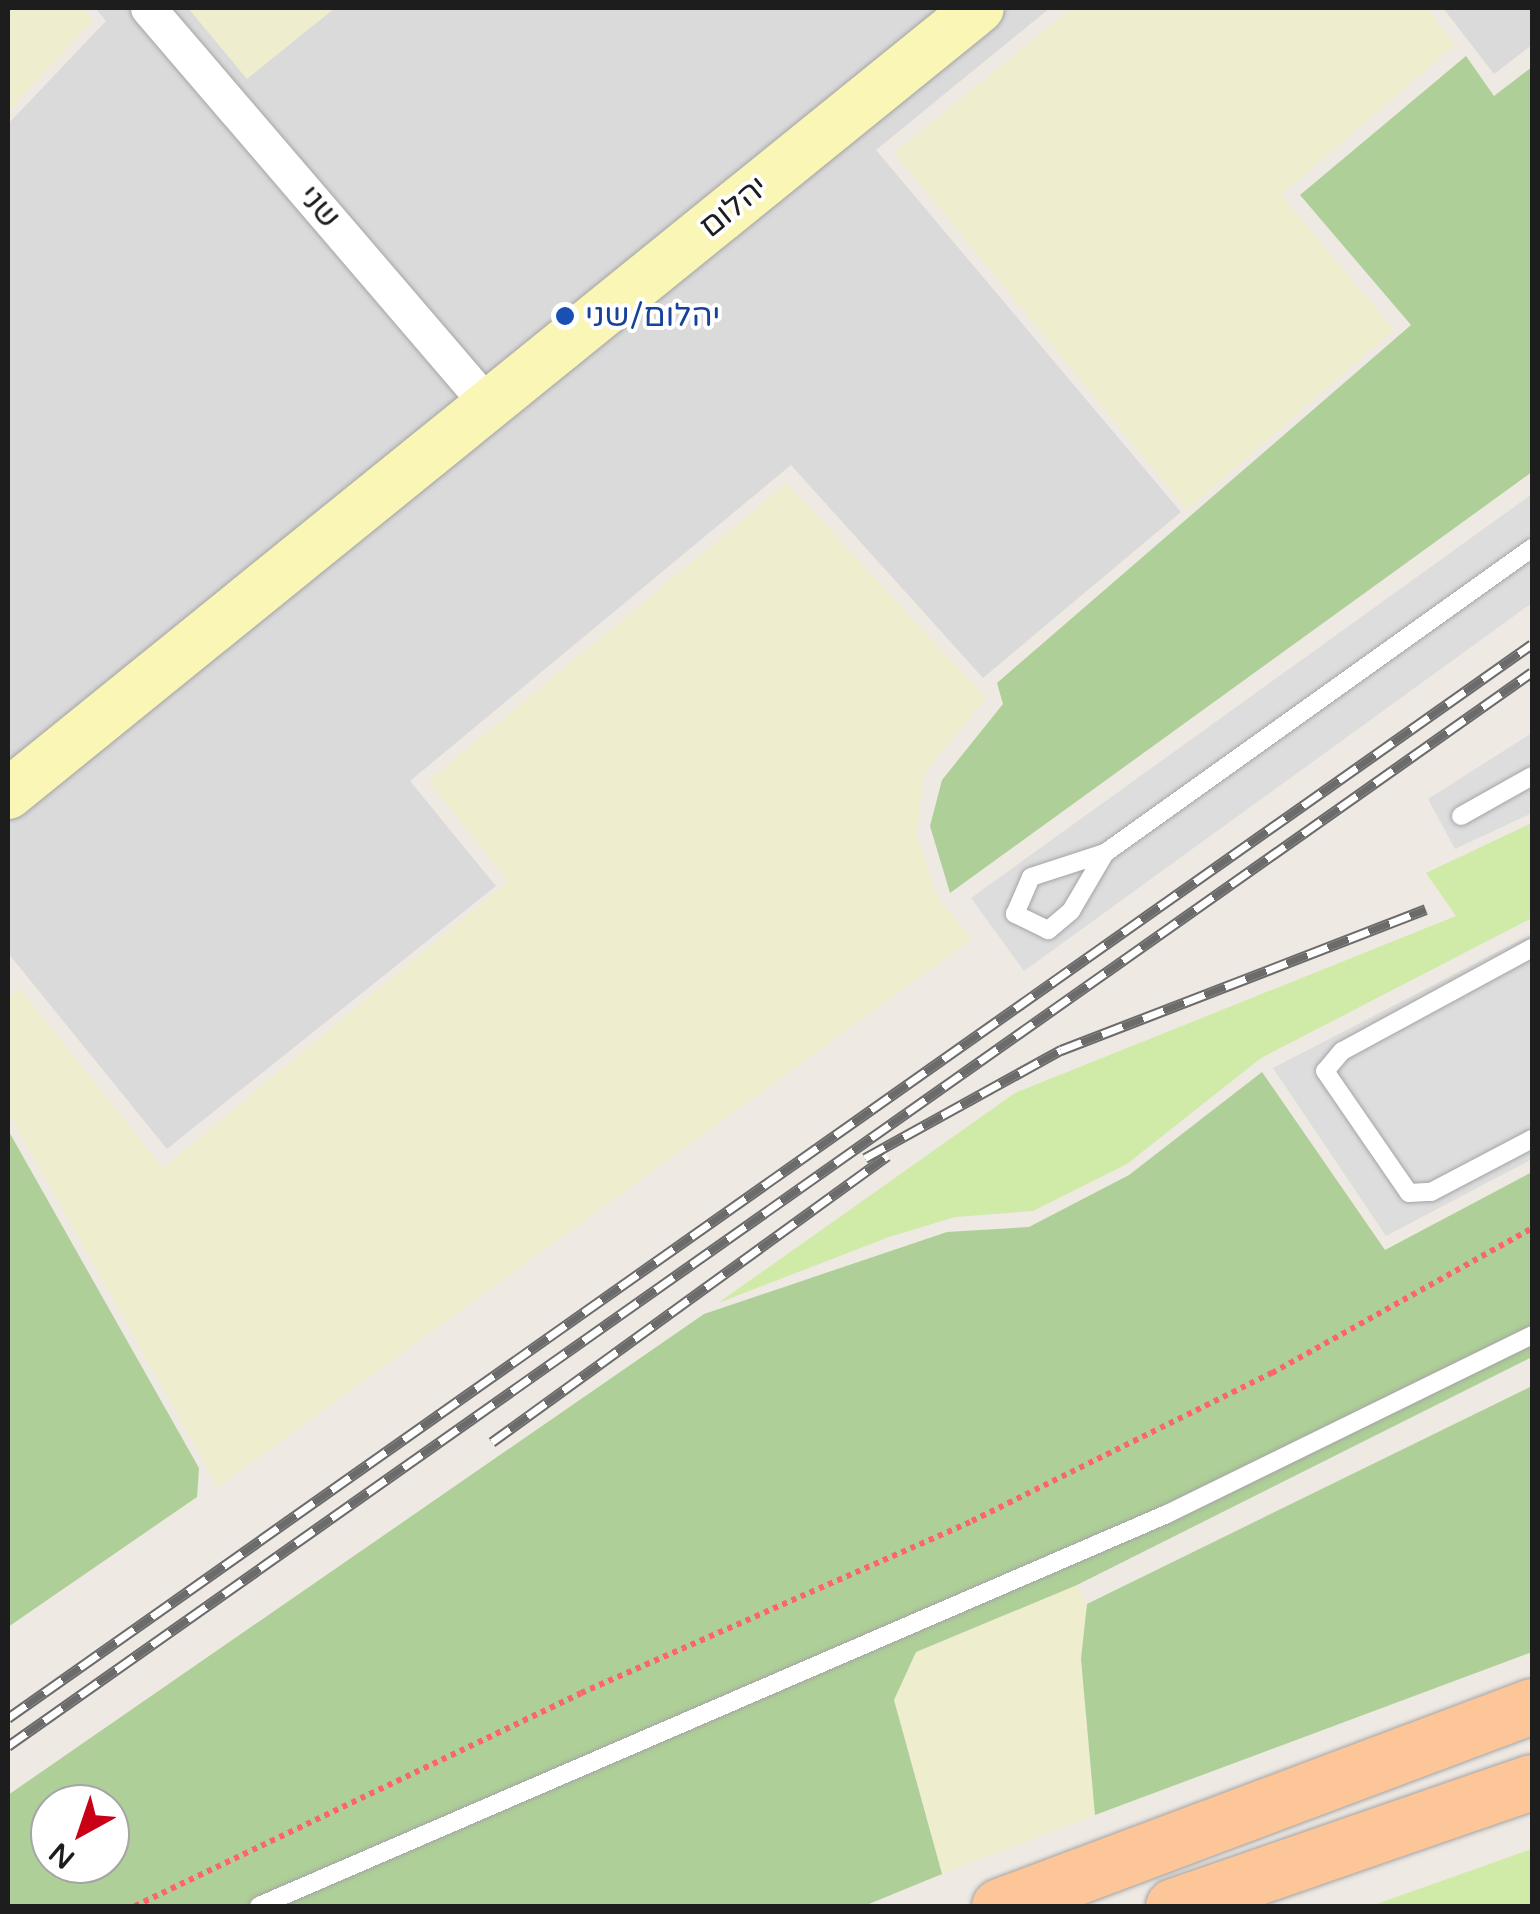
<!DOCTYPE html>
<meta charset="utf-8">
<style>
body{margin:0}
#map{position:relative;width:1540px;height:1914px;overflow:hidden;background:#efe9e3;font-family:"Varela Round",Heebo,sans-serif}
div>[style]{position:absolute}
.residential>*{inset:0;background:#dbdada}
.farmland>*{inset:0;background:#eeedcd}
.grass>*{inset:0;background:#d0eaa7}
.forest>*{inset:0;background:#aecf97}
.parking>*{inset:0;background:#ddd}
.path>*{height:6px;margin-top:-3px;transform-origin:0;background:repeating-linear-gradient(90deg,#fc6668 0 5px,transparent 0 10px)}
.roads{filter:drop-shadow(0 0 2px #a4a4a4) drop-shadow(0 0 2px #a4a4a4)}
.service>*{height:18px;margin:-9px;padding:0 9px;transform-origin:9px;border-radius:9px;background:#fff}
.minor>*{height:35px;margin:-17.5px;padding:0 17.5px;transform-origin:17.5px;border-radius:17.5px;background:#fff}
.secondary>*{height:50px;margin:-25px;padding:0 25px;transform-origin:25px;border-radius:25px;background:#faf6b5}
.primary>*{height:55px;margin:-27.5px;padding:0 27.5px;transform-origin:27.5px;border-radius:27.5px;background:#fdc699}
.rail>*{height:11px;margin-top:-5.5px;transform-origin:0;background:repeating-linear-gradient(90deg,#fff 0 22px,#6b6b6b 0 44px);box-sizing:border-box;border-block:2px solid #6b6b6b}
.dots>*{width:28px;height:28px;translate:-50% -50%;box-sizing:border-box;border:5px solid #fff;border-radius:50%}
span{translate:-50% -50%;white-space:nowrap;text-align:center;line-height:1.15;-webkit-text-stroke:8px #fff;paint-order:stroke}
.street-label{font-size:32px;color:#1d1d1d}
.transit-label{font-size:32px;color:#164399}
.left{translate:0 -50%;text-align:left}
.frame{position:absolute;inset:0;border:10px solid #1d1d1d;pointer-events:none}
.north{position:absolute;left:30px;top:1784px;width:100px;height:100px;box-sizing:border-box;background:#fff;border:2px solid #a5a5a5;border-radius:50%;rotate:220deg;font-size:28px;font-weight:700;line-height:40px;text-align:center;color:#1d1d1d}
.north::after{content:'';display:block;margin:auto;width:35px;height:45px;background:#ca0017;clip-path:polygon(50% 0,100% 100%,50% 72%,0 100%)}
</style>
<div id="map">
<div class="residential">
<div style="clip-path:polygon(95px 8px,1050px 8px,876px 150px,1181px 512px,983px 678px,791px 465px,410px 781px,496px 886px,167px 1149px,8px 953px,8px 124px,106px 21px)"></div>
<div style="clip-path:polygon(1443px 8px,1532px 8px,1532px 45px,1494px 74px)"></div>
</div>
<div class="farmland">
<div style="clip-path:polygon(8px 8px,82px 8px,93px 20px,8px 112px)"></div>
<div style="clip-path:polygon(188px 8px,335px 8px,247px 79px)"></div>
<div style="clip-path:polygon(1072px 8px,1427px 8px,1455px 45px,1281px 195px,1394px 330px,1187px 510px,894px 153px)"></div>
<div style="clip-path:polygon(787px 483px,986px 698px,924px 774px,917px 836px,938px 898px,972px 939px,218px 1487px,8px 1112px,8px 997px,20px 989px,163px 1168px,508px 881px,428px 781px)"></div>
<div style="clip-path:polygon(1077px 1585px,1087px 1604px,1081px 1659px,1095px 1815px,942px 1874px,894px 1700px,916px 1652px)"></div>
</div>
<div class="grass">
<div style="clip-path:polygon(1532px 823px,1532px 918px,1261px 1058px,1127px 1164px,1033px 1211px,955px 1217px,889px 1237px,718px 1303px,1015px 1093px,1456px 916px,1426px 873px)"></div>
<div style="clip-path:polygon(1532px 1849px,1532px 1906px,1371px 1906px)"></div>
</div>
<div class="forest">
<div style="clip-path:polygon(1466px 56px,1494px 96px,1532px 67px,1532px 472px,950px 893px,930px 826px,942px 780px,1003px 704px,997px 683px,1411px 325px,1300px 195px)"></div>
<div style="clip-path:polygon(evenodd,1262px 1072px,1385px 1250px,1532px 1172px,1532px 1357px,1077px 1585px,916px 1652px,894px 1700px,942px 1874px,864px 1906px,8px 1906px,8px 1795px,704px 1314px,947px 1232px,1029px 1227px,1129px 1175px,1262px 1072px,50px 1804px,110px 1804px,110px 1864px,50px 1864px,50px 1804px)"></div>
<div style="clip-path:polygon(8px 1130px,199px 1468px,197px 1497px,8px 1627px)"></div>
<div style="clip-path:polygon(1532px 1386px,1532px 1652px,1095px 1815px,1081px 1659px,1087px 1604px)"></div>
</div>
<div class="parking">
<div style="clip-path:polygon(1532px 494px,1532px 603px,1024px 971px,971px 898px)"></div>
<div style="clip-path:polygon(1532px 733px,1532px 813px,1455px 849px,1428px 799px)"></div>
<div style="clip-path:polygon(1532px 934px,1532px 1159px,1386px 1236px,1273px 1068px)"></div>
</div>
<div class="path">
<div style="left:135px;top:1906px;width:494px;rotate:-25.5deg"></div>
<div style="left:581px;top:1693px;width:427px;rotate:-23.7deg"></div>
<div style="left:972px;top:1521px;width:335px;rotate:-26.3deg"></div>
<div style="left:1272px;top:1373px;width:298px;rotate:-29.1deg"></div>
</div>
<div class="roads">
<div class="service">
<div style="left:1461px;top:816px;width:81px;rotate:-29.4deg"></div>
<div style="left:1105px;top:853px;width:67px;rotate:120.4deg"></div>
<div style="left:1071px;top:911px;width:30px;rotate:140deg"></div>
<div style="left:1048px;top:930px;width:37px;rotate:-154deg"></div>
<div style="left:1015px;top:914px;width:40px;rotate:-66.6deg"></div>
<div style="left:1031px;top:877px;width:78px;rotate:-18deg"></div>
<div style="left:1105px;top:853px;width:525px;rotate:-35.54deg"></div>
<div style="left:1532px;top:948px;width:216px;rotate:151.5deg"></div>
<div style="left:1342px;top:1051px;width:26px;rotate:130deg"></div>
<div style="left:1325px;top:1071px;width:148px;rotate:55.5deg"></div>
<div style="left:1409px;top:1193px;width:22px;rotate:-3deg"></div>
<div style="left:1431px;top:1192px;width:114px;rotate:-27.7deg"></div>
<div style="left:259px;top:1906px;width:989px;rotate:-23.35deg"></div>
<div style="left:1167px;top:1514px;width:407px;rotate:-26.1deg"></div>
</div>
<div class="minor">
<div style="left:148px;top:8px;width:526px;rotate:49.4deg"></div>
</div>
<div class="secondary">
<div style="left:8px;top:794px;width:1249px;rotate:-38.99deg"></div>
</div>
<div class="primary">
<div style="left:999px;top:1906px;width:569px;rotate:-20.57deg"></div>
<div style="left:1173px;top:1906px;width:380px;rotate:-19.1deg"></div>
</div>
</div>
<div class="rail">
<div style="left:865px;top:1158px;width:224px;rotate:-28.9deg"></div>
<div style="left:1061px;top:1050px;width:391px;rotate:-21.1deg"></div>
<div style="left:492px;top:1442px;width:488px;rotate:-35.9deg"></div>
<div style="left:8px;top:1718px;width:1864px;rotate:-35.17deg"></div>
<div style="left:8px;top:1746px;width:1864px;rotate:-35.17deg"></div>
</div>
<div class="dots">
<div style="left:565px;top:316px;background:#1a4fb4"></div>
</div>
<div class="street-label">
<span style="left:319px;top:207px;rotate:49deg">שני</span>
<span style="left:734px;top:207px;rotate:-39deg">יהלום</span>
</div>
<div class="transit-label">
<span class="left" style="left:585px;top:316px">יהלום/שני</span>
</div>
<div class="frame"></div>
<div class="north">N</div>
</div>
